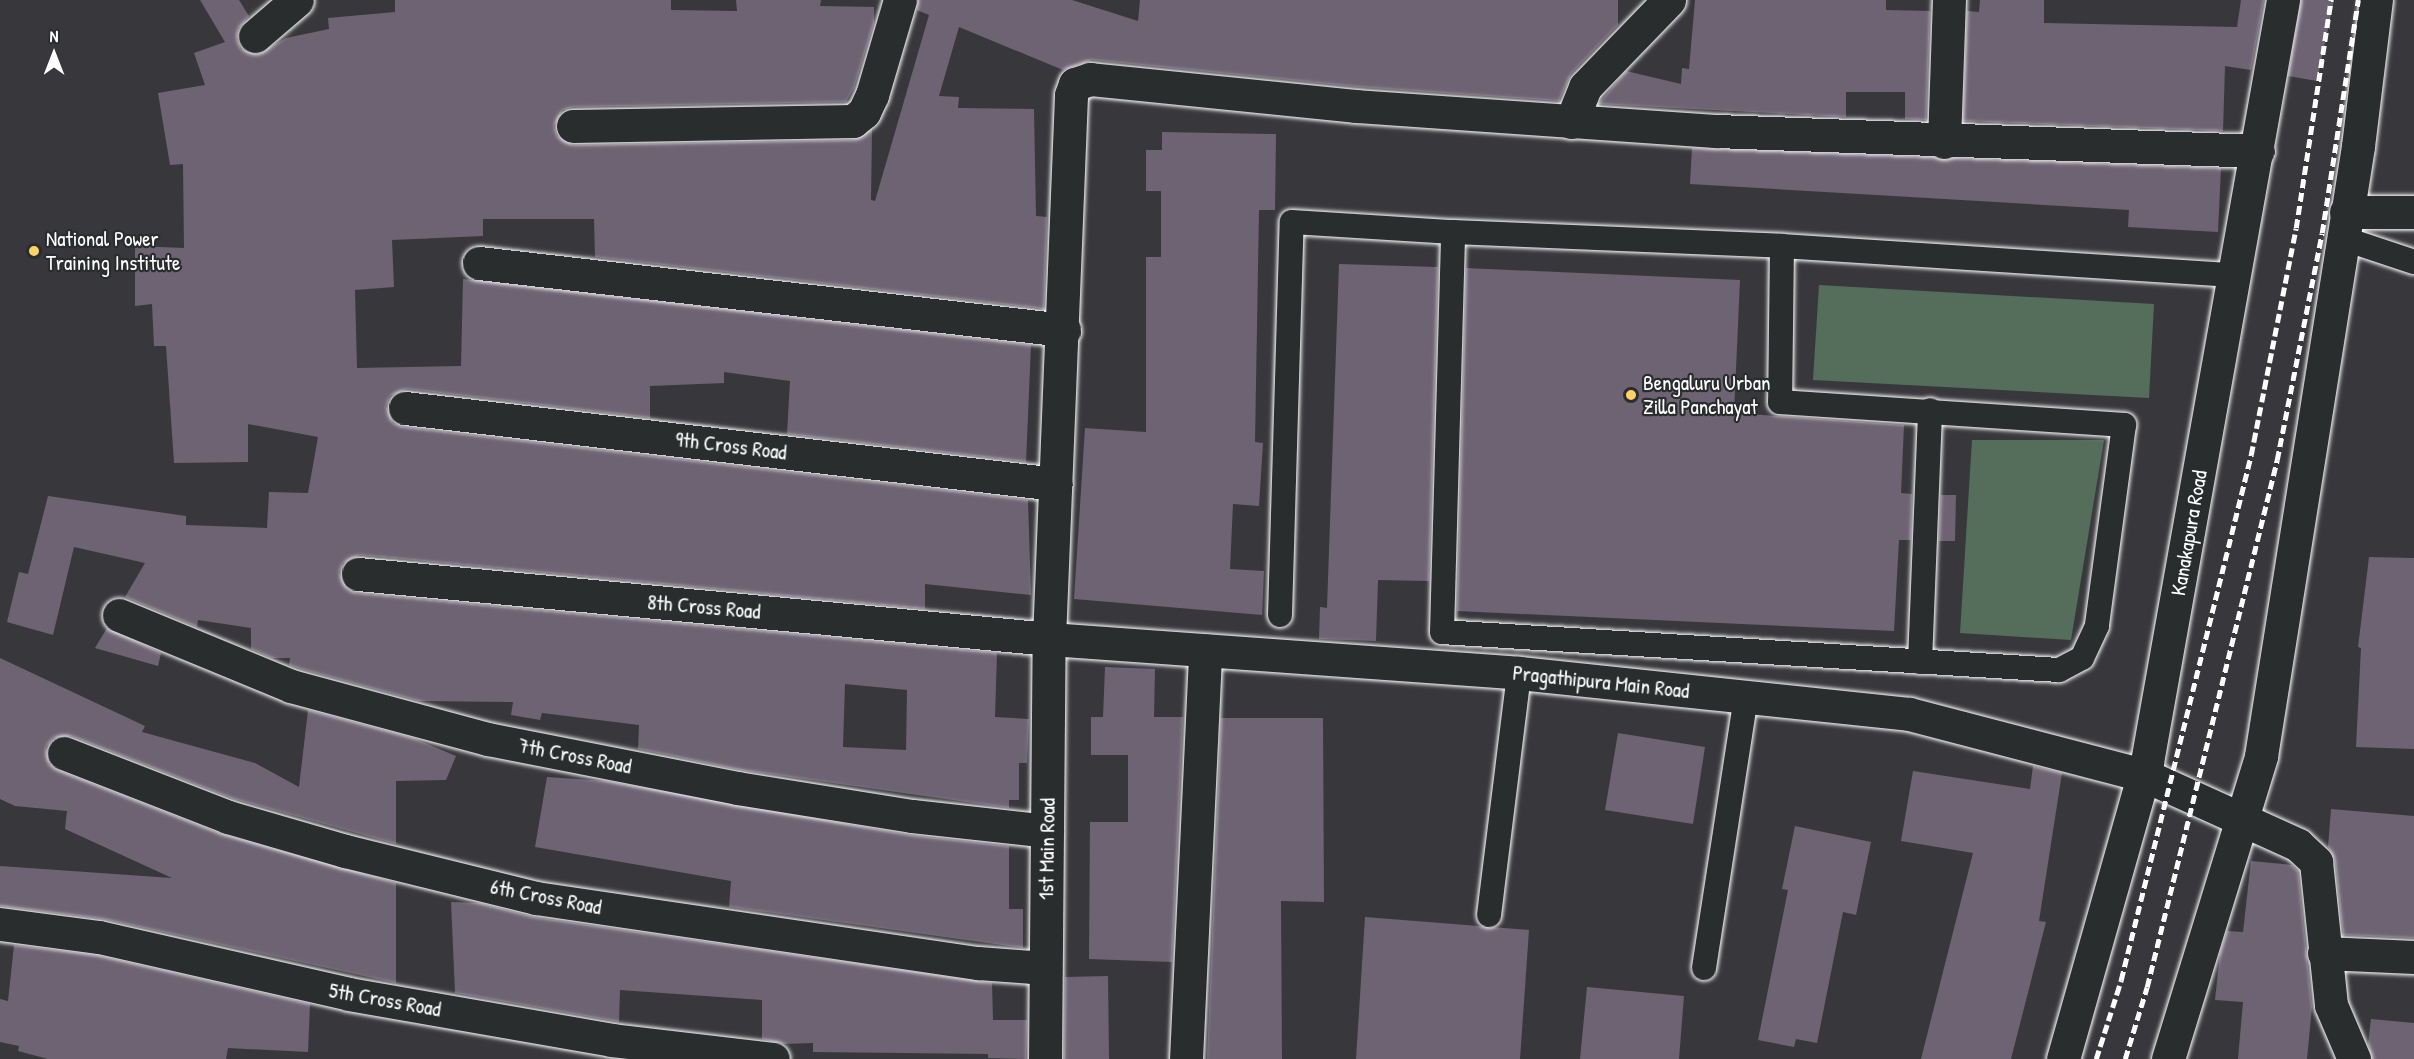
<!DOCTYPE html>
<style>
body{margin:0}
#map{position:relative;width:2414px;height:1059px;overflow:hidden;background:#38383c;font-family:"Patrick Hand",sans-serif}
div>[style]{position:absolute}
.green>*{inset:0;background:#556d5b}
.building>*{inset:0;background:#6e6373}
.roads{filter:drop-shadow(0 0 2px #fff) drop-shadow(0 0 2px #fff)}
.service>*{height:24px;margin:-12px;padding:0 12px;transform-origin:12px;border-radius:12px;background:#2a2d2e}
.minor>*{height:33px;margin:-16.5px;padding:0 16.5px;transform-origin:16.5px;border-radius:16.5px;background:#2a2d2e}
.primary>*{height:33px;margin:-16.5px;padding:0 16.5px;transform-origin:16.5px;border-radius:16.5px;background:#2a2d2e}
.rail>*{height:4.5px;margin-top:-2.25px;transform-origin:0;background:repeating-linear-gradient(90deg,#fff 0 9px,transparent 0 13.5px)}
.dots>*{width:16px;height:16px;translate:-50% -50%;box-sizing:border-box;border:3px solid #2a2d2e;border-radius:50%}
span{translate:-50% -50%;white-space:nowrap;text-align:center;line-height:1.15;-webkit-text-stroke:4.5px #2a2d2e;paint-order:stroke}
.poi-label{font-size:21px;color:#fff}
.left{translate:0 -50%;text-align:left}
.street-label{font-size:21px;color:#fff}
.north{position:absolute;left:24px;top:24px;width:60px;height:60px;-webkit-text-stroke:4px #2a2d2e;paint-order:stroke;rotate:0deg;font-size:16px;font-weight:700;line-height:24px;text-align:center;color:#fff}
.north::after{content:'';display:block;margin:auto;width:21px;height:27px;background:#fff;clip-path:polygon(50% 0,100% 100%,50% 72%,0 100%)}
</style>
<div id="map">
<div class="green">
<div style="clip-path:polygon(1819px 285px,2154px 304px,2149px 398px,1813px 380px)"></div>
<div style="clip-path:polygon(1972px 440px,2104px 440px,2071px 640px,1960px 633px)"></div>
</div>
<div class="building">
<div style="clip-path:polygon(evenodd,200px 0,239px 0,249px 16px,238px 29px,237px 40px,241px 49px,258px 54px,286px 38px,329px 29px,328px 18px,395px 12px,395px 0,671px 0,671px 10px,737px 11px,736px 0,821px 0,820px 6px,874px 7px,874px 23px,854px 88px,846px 102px,573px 107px,563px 110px,554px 126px,557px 136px,573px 145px,853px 140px,872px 129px,871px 200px,875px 201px,929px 15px,917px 10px,918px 0,1072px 0,1138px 21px,1140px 0,1618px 0,1618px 25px,1571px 74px,1559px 101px,1358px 87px,1092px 60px,1063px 70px,959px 27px,939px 96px,959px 97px,958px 108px,1034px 109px,1036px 216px,1047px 217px,1044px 309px,595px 257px,594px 219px,483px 219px,483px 236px,392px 240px,394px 287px,355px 290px,357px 368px,461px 366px,463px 279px,1031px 345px,1026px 462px,787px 434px,790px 381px,724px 372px,724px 383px,650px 386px,650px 418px,407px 389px,390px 396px,386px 406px,393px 423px,403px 427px,1028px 500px,1031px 595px,925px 584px,925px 609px,360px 555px,343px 563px,339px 573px,347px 589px,356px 593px,997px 653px,995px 717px,1029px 719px,1027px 763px,1019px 763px,1019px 800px,1009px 800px,1009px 808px,740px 770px,638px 749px,639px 725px,542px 713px,540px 720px,511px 715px,513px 702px,419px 701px,297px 668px,289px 665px,290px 658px,272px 658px,251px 649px,251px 628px,198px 620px,197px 627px,125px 597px,145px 563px,74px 547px,53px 635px,7px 622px,19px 572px,28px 574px,48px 496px,186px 516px,186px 525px,267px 528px,269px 492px,308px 493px,318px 437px,248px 424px,248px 462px,174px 463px,166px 346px,154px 346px,152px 304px,135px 306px,135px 246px,184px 248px,183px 164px,170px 165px,158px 93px,205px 85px,194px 53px,225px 42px,200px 0,845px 684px,907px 690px,906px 750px,843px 747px,845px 684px)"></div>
<div style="clip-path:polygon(1695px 0,1886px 0,1886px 10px,1930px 11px,1926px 120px,1905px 119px,1905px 92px,1846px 92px,1846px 117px,1598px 104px,1626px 71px,1681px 84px,1682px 68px,1689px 69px)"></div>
<div style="clip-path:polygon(1980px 0,2044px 0,2044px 23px,2237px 27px,2241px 0,2264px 0,2251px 70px,2225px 66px,2223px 131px,1963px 121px,1967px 11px,1979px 12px)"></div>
<div style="clip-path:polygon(2301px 0,2334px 0,2317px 81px,2288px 76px)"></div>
<div style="clip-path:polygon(1162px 132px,1276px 134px,1275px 210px,1259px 210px,1255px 442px,1263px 443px,1259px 506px,1233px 504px,1230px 569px,1264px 571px,1262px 615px,1074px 599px,1085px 428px,1146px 432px,1146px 257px,1161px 257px,1161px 191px,1146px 191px,1146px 150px,1162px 150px)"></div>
<div style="clip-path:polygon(1692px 148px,2221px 168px,2218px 232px,2128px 227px,2129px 210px,1690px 184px)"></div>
<div style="clip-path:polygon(1339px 264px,1438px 267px,1429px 581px,1378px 580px,1376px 641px,1319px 639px,1320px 607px,1327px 608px)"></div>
<div style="clip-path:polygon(1466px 268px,1740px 280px,1734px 413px,1904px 425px,1901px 493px,1912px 494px,1911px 540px,1899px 540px,1894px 631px,1457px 611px)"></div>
<div style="clip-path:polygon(1941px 495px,1956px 495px,1955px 541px,1939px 541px)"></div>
<div style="clip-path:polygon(2369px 557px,2414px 558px,2414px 749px,2356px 747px,2361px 648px,2358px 647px)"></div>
<div style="clip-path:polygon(107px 628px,161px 653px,158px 666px,95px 648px)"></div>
<div style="clip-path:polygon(0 658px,145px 726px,142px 732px,255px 763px,299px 787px,308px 710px,413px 738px,456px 756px,446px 780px,396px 781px,396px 844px,234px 799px,71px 736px,53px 738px,46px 747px,49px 764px,57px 770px,221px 834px,396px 883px,396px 983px,103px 919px,0 906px,0 866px,172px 878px,65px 829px,67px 811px,15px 806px,0 799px)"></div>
<div style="clip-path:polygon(1105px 667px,1155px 669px,1154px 717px,1183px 717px,1172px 962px,1089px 959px,1090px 822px,1128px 822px,1128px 755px,1091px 755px,1091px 717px,1103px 717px)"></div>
<div style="clip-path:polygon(1221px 718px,1323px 718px,1324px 902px,1281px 901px,1282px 1059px,1207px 1059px)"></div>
<div style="clip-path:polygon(1618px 733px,1705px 747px,1693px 824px,1605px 810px)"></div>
<div style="clip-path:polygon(2033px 766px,2062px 773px,2039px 921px,2046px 922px,2011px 1059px,1921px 1059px,1973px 853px,1901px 841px,1913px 771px,2030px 789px)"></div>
<div style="clip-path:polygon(547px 777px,606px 781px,909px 835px,1009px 846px,1009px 909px,1023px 909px,1023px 948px,729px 907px,731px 881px,535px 847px)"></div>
<div style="clip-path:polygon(2331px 809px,2414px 816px,2414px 938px,2343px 935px,2335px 860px,2328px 847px)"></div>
<div style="clip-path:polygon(1795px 826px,1871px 842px,1856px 915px,1843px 912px,1817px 1043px,1796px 1039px,1794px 1047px,1758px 1040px,1788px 890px,1782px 889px)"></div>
<div style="clip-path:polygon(2251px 861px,2292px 865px,2298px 871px,2312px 1007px,2307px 1059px,2238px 1059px,2243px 1002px,2215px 1000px,2220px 953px,2227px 931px,2243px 932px)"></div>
<div style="clip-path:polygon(451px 902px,480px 903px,533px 917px,992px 983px,993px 1020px,1027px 1020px,1026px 1059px,988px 1058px,988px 1054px,813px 1052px,813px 1043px,784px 1044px,762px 1039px,762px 1000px,620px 990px,619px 1022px,455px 993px)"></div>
<div style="clip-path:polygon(1365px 917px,1529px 930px,1520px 1059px,1356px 1059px)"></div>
<div style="clip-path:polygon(14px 945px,96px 955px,310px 1004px,308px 1052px,228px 1048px,226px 1059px,48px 1059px,18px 1051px,19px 1046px,0 1042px,0 999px,8px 1001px)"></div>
<div style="clip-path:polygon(1108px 976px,1109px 1059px,1064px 1059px,1065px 977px)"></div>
<div style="clip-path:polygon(1587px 987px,1684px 996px,1679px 1059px,1580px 1059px)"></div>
<div style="clip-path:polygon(2371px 1019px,2414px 1023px,2414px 1059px,2372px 1059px,2368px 1044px)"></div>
</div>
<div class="roads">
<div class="service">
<div style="left:2342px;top:238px;width:76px;rotate:18.4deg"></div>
<div style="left:1782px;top:246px;width:156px;rotate:90.7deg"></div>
<div style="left:1780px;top:402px;width:345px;rotate:3.8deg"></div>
<div style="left:2124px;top:425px;width:203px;rotate:97.7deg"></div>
<div style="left:2097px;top:626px;width:35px;rotate:115deg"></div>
<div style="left:2082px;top:658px;width:26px;rotate:152deg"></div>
<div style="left:2059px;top:670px;width:618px;rotate:-176.48deg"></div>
<div style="left:1442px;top:632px;width:400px;rotate:-88.4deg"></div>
<div style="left:1453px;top:232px;width:329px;rotate:2.4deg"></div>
<div style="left:1782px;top:246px;width:455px;rotate:3.7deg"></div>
<div style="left:1280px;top:615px;width:393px;rotate:-88.3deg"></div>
<div style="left:1292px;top:222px;width:161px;rotate:3.6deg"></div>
<div style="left:1920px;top:662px;width:252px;rotate:-87.7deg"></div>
<div style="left:1489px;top:915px;width:244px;rotate:-82.9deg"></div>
<div style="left:1704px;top:968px;width:274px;rotate:-81.2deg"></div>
</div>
<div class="minor">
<div style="left:255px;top:36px;width:55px;rotate:-40.6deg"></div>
<div style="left:1571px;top:122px;width:38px;rotate:-68deg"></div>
<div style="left:1585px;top:87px;width:121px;rotate:-46deg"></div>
<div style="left:573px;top:126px;width:280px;rotate:-1deg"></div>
<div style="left:853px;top:121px;width:14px;rotate:-39deg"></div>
<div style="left:864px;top:112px;width:19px;rotate:-65deg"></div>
<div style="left:872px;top:95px;width:99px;rotate:-73.6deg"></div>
<div style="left:1944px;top:142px;width:142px;rotate:-88deg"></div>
<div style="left:2346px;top:212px;width:68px"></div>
<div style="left:479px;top:263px;width:589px;rotate:6.53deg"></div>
<div style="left:405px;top:408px;width:655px;rotate:6.66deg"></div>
<div style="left:358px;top:574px;width:694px;rotate:5.37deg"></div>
<div style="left:1049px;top:639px;width:471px;rotate:4.1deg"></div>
<div style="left:1519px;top:673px;width:392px;rotate:6deg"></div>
<div style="left:1909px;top:714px;width:243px;rotate:14.6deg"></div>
<div style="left:2144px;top:775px;width:169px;rotate:24.4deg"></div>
<div style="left:2298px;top:845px;width:25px;rotate:43deg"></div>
<div style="left:2316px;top:862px;width:144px;rotate:84deg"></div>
<div style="left:2331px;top:1005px;width:59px;rotate:66.9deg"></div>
<div style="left:119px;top:615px;width:186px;rotate:22.4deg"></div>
<div style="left:291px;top:686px;width:204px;rotate:15.1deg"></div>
<div style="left:488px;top:739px;width:254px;rotate:11.1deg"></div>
<div style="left:737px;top:788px;width:177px;rotate:9.1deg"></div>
<div style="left:912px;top:816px;width:136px;rotate:6.3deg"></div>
<div style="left:64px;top:753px;width:176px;rotate:21.3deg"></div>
<div style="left:228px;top:817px;width:122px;rotate:16.2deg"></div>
<div style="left:345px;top:851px;width:197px;rotate:13.8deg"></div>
<div style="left:536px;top:898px;width:447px;rotate:8.4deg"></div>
<div style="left:978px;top:963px;width:67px;rotate:4.3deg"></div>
<div style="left:0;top:924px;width:100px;rotate:7.5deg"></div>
<div style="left:99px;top:937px;width:256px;rotate:12.8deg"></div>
<div style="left:349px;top:994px;width:267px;rotate:9.9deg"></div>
<div style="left:612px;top:1040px;width:162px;rotate:6.7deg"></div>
<div style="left:2324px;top:953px;width:90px;rotate:2.5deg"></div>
<div style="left:1045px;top:1059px;width:420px;rotate:-89.5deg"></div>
<div style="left:1049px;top:639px;width:544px;rotate:-87.68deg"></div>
<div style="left:1071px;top:95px;width:12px;rotate:-70deg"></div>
<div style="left:1075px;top:84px;width:16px;rotate:-18deg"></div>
<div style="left:1090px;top:79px;width:267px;rotate:5.8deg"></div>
<div style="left:1356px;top:106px;width:361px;rotate:4deg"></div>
<div style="left:1716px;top:131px;width:542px;rotate:2.11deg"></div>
<div style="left:1186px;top:1059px;width:409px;rotate:-87.3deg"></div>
</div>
<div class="primary">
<div style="left:2063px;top:1059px;width:309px;rotate:-74.2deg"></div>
<div style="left:2147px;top:762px;width:774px;rotate:-79.88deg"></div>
<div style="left:2168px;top:1059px;width:317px;rotate:-72.9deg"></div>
<div style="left:2261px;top:756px;width:618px;rotate:-80.96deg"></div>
<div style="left:2358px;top:146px;width:147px;rotate:-83deg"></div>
</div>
</div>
<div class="rail">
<div style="left:2096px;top:1059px;width:83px;rotate:-72.4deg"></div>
<div style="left:2121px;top:980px;width:541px;rotate:-76.09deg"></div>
<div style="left:2251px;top:455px;width:231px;rotate:-78.8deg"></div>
<div style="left:2296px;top:228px;width:231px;rotate:-81.3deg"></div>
<div style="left:2125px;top:1059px;width:75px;rotate:-73deg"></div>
<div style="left:2147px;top:987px;width:543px;rotate:-76.14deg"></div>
<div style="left:2277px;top:460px;width:231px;rotate:-78.8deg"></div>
<div style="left:2322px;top:233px;width:236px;rotate:-81.2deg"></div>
</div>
<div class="dots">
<div style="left:34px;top:251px;background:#ffd166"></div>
<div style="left:1631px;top:395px;background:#ffd166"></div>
</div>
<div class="poi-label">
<span class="left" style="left:46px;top:251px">National Power<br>Training Institute</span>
<span class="left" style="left:1643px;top:395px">Bengaluru Urban<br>Zilla Panchayat</span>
</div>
<div class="street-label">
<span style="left:731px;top:446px;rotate:7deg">9th Cross Road</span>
<span style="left:2189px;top:533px;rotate:-80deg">Kanakapura Road</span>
<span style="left:704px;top:607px;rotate:5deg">8th Cross Road</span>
<span style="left:1601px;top:682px;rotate:6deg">Pragathipura Main Road</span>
<span style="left:575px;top:756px;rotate:11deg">7th Cross Road</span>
<span style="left:1047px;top:849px;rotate:-89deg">1st Main Road</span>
<span style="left:546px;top:897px;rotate:11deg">6th Cross Road</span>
<span style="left:385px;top:1000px;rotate:10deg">5th Cross Road</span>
</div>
<div class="north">N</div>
</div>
